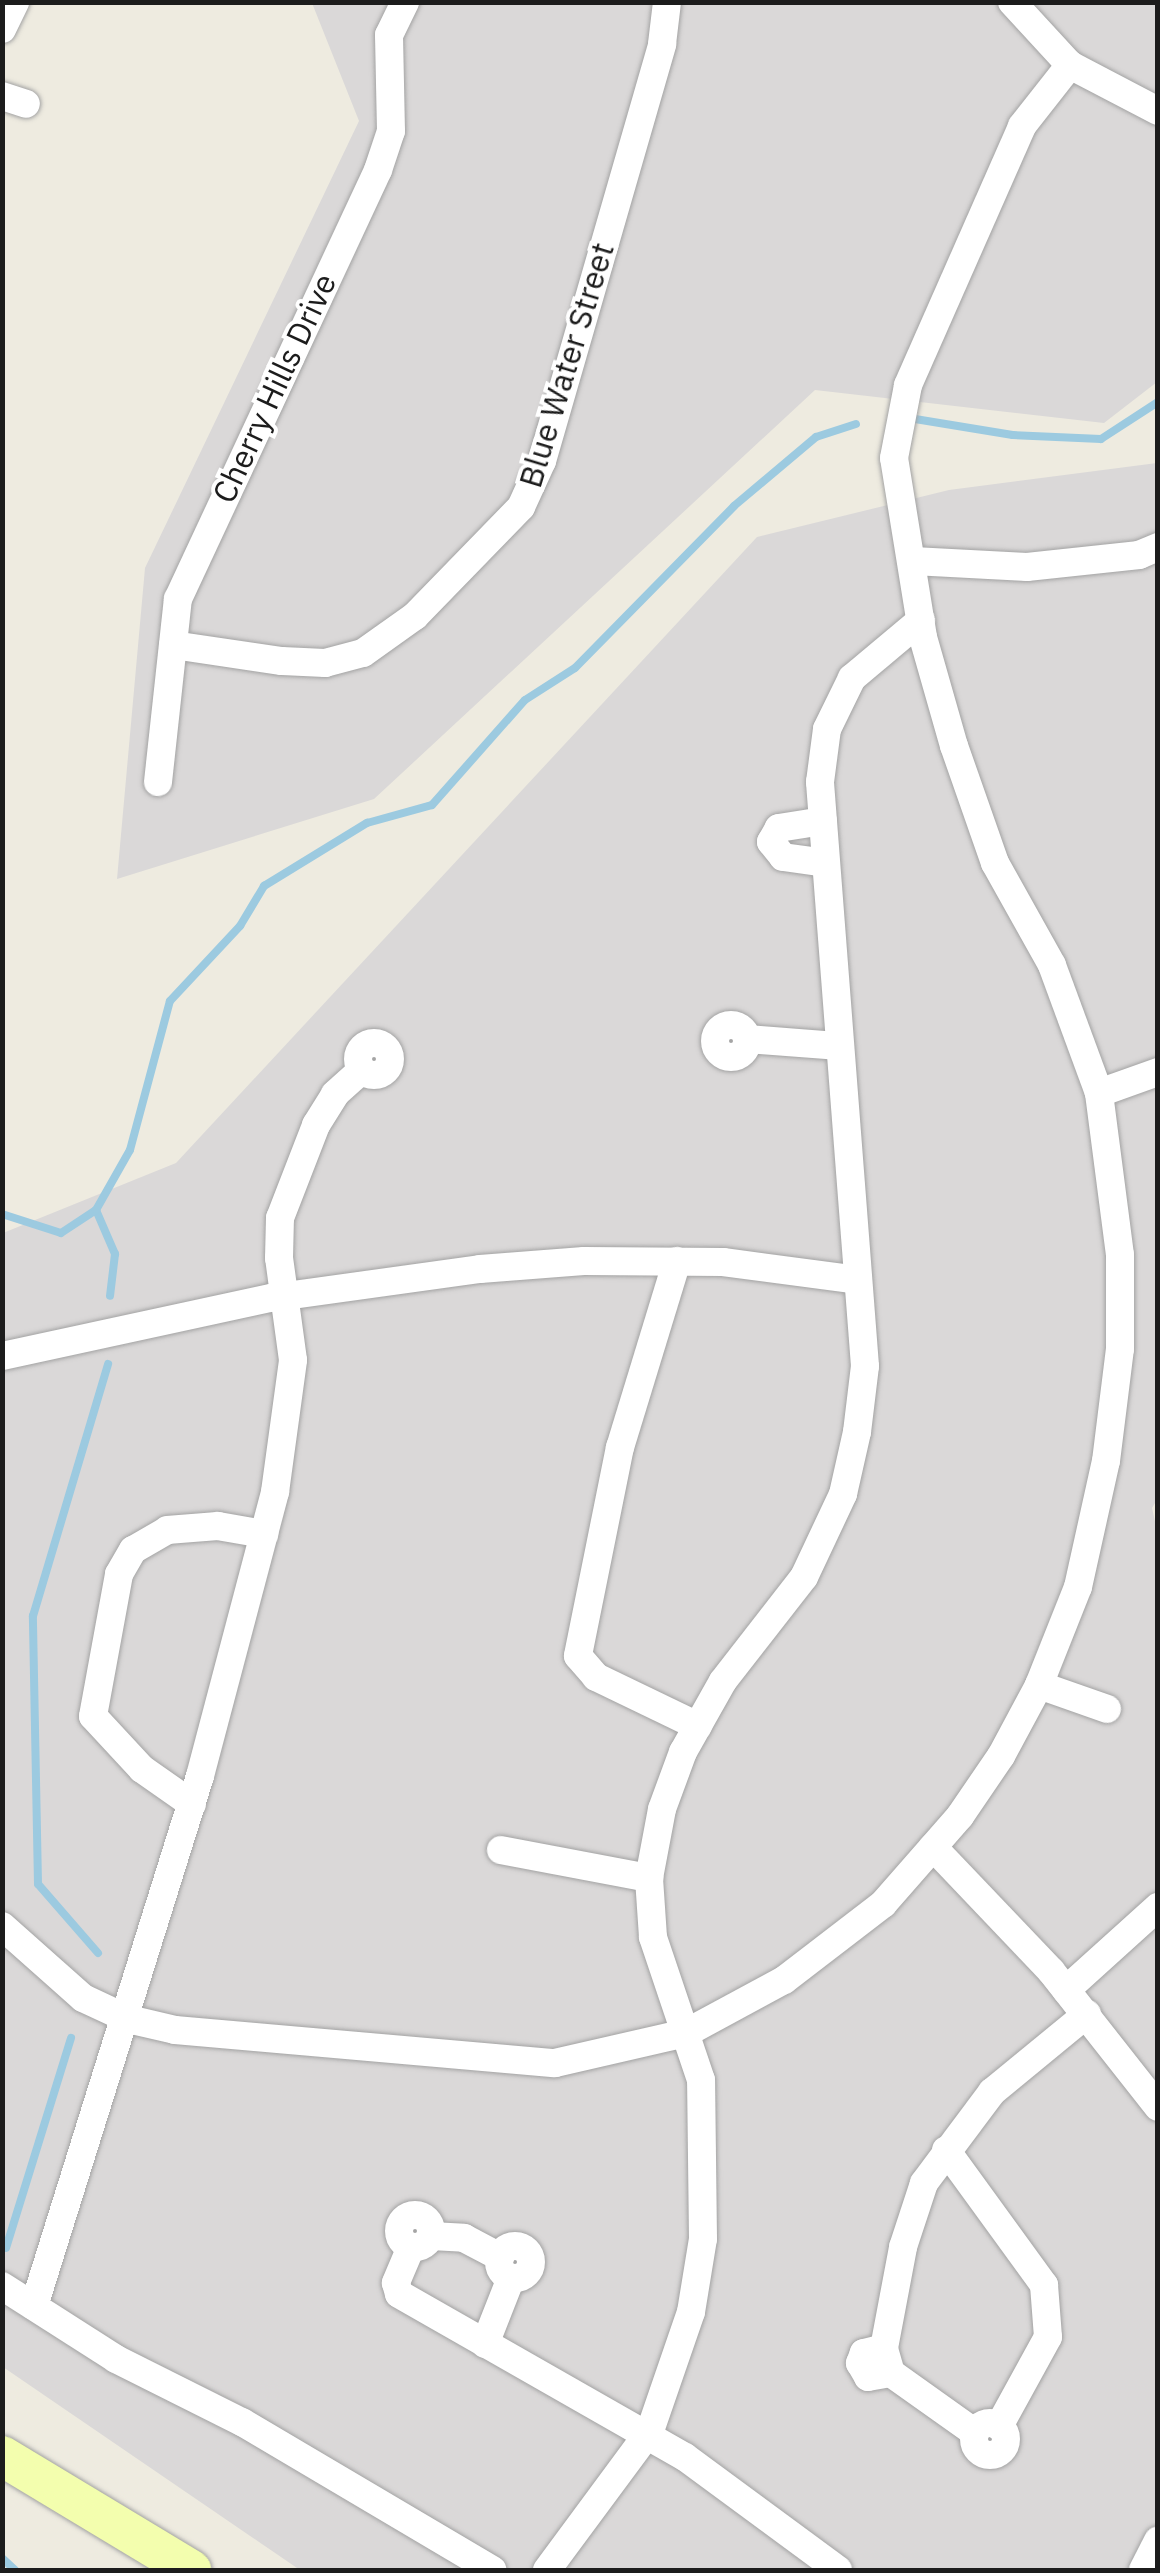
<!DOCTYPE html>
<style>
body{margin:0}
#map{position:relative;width:1160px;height:2573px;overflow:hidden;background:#eeebe0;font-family:"IBM Plex Sans",sans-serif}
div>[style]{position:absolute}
.residential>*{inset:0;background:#dad8d8}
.stream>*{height:8px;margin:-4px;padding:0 4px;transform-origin:4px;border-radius:4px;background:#9ccae0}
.roads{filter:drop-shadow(0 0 2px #a3a3a3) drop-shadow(0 0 2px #a3a3a3)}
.street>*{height:28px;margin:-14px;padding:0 14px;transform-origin:14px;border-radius:14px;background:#fff}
.street>.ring{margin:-14px;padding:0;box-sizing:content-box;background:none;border:28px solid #fff;border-radius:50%}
.secondary>*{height:40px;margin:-20px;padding:0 20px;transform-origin:20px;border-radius:20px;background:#f3feae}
span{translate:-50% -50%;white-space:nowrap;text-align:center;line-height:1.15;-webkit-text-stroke:8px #fff;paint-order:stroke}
.street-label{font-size:32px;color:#1c1c1c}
.frame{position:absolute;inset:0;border:5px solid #1c1c1c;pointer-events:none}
</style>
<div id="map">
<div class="residential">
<div style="clip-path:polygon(312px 3px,1157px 3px,1157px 382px,1104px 423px,815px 390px,374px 799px,117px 879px,145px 568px,359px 121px)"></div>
<div style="clip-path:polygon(1157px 463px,1158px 1498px,1152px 1508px,1158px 1535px,1157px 2570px,300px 2570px,3px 2367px,3px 1233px,176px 1163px,757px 537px,949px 490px)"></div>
</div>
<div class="stream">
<div style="left:909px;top:418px;width:105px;rotate:9.3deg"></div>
<div style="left:1013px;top:435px;width:88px;rotate:2.6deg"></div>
<div style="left:1101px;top:439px;width:68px;rotate:-33deg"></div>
<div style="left:96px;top:1210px;width:48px;rotate:66.6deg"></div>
<div style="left:115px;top:1254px;width:42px;rotate:96.8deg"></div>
<div style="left:2px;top:1214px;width:62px;rotate:17.9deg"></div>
<div style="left:61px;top:1233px;width:42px;rotate:-33.3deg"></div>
<div style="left:96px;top:1210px;width:69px;rotate:-60.5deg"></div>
<div style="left:130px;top:1150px;width:154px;rotate:-75deg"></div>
<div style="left:170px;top:1001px;width:103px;rotate:-47deg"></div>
<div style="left:240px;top:926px;width:47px;rotate:-59deg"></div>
<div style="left:264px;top:886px;width:121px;rotate:-31.5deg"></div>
<div style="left:367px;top:823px;width:67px;rotate:-15.5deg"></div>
<div style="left:432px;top:805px;width:140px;rotate:-48.5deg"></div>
<div style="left:525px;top:700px;width:59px;rotate:-32.6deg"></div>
<div style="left:575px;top:668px;width:227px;rotate:-45.5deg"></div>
<div style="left:734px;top:506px;width:107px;rotate:-40.1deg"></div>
<div style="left:816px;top:437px;width:42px;rotate:-18deg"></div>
<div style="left:98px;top:1953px;width:91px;rotate:-131deg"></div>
<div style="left:38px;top:1884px;width:268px;rotate:-91.1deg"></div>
<div style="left:33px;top:1616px;width:263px;rotate:-73.4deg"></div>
<div style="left:6px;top:2248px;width:220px;rotate:-72.8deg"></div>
<div style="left:2px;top:2558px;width:18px;rotate:43deg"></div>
</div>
<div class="roads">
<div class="street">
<div style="left:1012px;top:2px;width:86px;rotate:47.4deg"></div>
<div style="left:1070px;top:65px;width:99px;rotate:27.6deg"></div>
<div style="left:2px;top:29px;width:30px;rotate:-64deg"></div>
<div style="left:2px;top:96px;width:25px;rotate:18deg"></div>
<div style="left:913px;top:561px;width:114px;rotate:3deg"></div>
<div style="left:1027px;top:567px;width:113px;rotate:-6.1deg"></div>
<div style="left:1139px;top:555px;width:21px;rotate:-23deg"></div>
<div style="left:173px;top:645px;width:110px;rotate:8.4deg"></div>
<div style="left:282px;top:661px;width:43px;rotate:2.7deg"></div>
<div style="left:325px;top:663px;width:39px;rotate:-15deg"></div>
<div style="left:363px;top:653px;width:64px;rotate:-35.4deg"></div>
<div style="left:415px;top:616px;width:152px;rotate:-45.8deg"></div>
<div style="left:521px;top:507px;width:51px;rotate:-65.5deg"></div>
<div style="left:542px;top:461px;width:434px;rotate:-73.9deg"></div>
<div style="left:662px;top:44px;width:42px;rotate:-83.2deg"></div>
<div style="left:158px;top:782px;width:184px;rotate:-83.8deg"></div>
<div style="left:178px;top:599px;width:473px;rotate:-65deg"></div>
<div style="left:378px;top:170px;width:41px;rotate:-71.6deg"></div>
<div style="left:391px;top:131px;width:96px;rotate:-91.2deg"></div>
<div style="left:389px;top:35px;width:37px;rotate:-64deg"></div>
<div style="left:823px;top:821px;width:45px;rotate:171deg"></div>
<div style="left:779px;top:828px;width:16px;rotate:120deg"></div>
<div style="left:771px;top:842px;width:19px;rotate:51deg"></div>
<div style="left:783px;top:857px;width:43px;rotate:7.9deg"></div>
<div class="ring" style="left:715px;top:1025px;width:4px;height:4px"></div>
<div style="left:747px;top:1039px;width:90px;rotate:4.4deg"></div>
<div class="ring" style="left:358px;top:1043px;width:4px;height:4px"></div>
<div style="left:1099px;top:1093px;width:63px;rotate:-19.6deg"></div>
<div style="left:677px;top:1261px;width:195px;rotate:107deg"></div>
<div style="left:620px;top:1447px;width:213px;rotate:101.4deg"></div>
<div style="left:578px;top:1656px;width:28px;rotate:49deg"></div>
<div style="left:596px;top:1677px;width:113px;rotate:25.7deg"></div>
<div style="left:2px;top:1356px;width:275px;rotate:-12.2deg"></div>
<div style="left:271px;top:1298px;width:211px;rotate:-7.9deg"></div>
<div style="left:480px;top:1269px;width:104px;rotate:-4.4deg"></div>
<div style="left:584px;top:1261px;width:139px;rotate:0.4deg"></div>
<div style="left:723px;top:1262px;width:136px;rotate:7.6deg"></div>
<div style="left:1039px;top:1685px;width:72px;rotate:19.4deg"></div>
<div style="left:192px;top:1804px;width:61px;rotate:-145deg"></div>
<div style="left:142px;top:1769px;width:72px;rotate:-132.8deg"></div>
<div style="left:93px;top:1716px;width:144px;rotate:-79.6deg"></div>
<div style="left:119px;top:1574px;width:28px;rotate:-60deg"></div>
<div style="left:133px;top:1550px;width:39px;rotate:-30deg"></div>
<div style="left:167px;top:1530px;width:51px;rotate:-4.5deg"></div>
<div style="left:218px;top:1526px;width:47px;rotate:9.9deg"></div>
<div style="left:933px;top:1847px;width:171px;rotate:46.4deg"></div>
<div style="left:1051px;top:1971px;width:173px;rotate:51.8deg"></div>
<div style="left:501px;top:1850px;width:151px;rotate:10.7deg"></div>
<div style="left:2px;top:1926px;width:108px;rotate:41.6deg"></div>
<div style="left:83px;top:1998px;width:50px;rotate:25deg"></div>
<div style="left:128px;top:2019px;width:48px;rotate:13.2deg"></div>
<div style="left:175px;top:2030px;width:381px;rotate:5deg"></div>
<div style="left:555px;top:2063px;width:134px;rotate:-12.9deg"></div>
<div style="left:686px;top:2033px;width:111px;rotate:-28.4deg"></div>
<div style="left:784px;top:1980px;width:125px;rotate:-37.5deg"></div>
<div style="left:883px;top:1904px;width:117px;rotate:-48.8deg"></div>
<div style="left:960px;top:1816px;width:73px;rotate:-55.7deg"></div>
<div style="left:1001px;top:1756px;width:81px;rotate:-61.8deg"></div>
<div style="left:1039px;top:1685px;width:105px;rotate:-68.3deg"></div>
<div style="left:1078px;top:1587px;width:129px;rotate:-77.5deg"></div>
<div style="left:1106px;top:1461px;width:113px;rotate:-82.9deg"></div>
<div style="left:1120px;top:1349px;width:94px;rotate:-90deg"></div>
<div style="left:1120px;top:1255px;width:163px;rotate:-97.4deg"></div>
<div style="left:1099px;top:1093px;width:136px;rotate:-110.2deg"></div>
<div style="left:1052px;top:965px;width:117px;rotate:-119.2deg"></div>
<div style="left:995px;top:863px;width:124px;rotate:-109.3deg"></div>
<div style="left:954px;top:746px;width:113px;rotate:-105.9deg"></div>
<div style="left:923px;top:637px;width:181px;rotate:-99.2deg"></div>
<div style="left:894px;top:458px;width:74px;rotate:-79.1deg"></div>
<div style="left:908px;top:385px;width:283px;rotate:-66.2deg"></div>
<div style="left:1022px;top:126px;width:78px;rotate:-51.8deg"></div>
<div style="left:1066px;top:1990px;width:124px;rotate:-42.1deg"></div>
<div style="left:946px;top:2150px;width:167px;rotate:54deg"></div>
<div style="left:1044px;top:2285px;width:52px;rotate:85.6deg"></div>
<div style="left:1048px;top:2337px;width:102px;rotate:118.8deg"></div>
<div class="ring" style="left:399px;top:2215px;width:4px;height:4px"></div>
<div style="left:431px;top:2236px;width:33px;rotate:3deg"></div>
<div style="left:464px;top:2238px;width:41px;rotate:27.8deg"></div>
<div class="ring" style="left:499px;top:2246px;width:4px;height:4px"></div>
<div style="left:411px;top:2247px;width:39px;rotate:113deg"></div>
<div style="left:396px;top:2283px;width:11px;rotate:75deg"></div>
<div style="left:399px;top:2294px;width:329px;rotate:29.7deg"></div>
<div style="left:685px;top:2457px;width:190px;rotate:36.4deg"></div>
<div style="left:2px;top:2286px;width:135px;rotate:32.6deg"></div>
<div style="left:116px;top:2359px;width:141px;rotate:26.6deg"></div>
<div style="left:242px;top:2422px;width:291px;rotate:30.6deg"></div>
<div style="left:34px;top:2306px;width:555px;rotate:-72.61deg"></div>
<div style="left:200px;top:1776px;width:294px;rotate:-75.2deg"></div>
<div style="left:275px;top:1492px;width:133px;rotate:-82.2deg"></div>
<div style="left:293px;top:1360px;width:103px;rotate:-97.8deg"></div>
<div style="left:279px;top:1258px;width:40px;rotate:-88.6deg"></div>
<div style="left:280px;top:1218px;width:100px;rotate:-68.8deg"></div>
<div style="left:316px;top:1125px;width:36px;rotate:-58deg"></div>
<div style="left:335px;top:1094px;width:36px;rotate:-42deg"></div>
<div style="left:485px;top:2344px;width:71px;rotate:-68.5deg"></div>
<div style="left:884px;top:2348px;width:21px;rotate:166deg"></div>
<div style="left:864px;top:2353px;width:11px;rotate:112deg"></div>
<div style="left:860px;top:2363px;width:16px;rotate:60deg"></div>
<div style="left:868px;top:2377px;width:23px;rotate:-10deg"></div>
<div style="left:891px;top:2373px;width:26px;rotate:-106deg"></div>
<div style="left:884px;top:2348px;width:103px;rotate:-79.3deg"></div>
<div style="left:903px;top:2247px;width:67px;rotate:-71.8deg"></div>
<div style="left:924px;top:2183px;width:114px;rotate:-53.2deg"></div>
<div style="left:992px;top:2092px;width:123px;rotate:-39.4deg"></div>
<div style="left:891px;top:2373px;width:102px;rotate:35.4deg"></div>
<div class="ring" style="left:974px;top:2423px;width:4px;height:4px"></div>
<div style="left:547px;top:2570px;width:173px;rotate:-53.5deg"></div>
<div style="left:650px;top:2431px;width:126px;rotate:-71deg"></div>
<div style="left:691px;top:2312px;width:74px;rotate:-80.7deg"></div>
<div style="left:703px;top:2239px;width:159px;rotate:-90.7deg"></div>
<div style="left:701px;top:2080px;width:151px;rotate:-108.6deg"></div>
<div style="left:653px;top:1937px;width:59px;rotate:-93.9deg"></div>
<div style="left:649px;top:1878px;width:70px;rotate:-79.3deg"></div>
<div style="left:662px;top:1809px;width:61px;rotate:-69.8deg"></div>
<div style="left:683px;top:1752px;width:81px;rotate:-60.6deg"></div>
<div style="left:723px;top:1681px;width:132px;rotate:-52.1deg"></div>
<div style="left:804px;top:1577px;width:92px;rotate:-64.8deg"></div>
<div style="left:843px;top:1494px;width:64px;rotate:-77.3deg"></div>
<div style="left:857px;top:1432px;width:66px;rotate:-83.1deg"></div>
<div style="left:865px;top:1366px;width:586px;rotate:-94.41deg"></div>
<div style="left:820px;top:782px;width:53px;rotate:-82.5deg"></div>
<div style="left:827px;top:729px;width:57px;rotate:-63.9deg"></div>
<div style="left:852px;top:678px;width:90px;rotate:-40deg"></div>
<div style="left:1143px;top:2570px;width:33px;rotate:-63deg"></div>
</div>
<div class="secondary">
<div style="left:2px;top:2456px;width:221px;rotate:31.1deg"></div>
</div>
</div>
<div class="street-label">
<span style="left:566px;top:365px;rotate:-73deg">Blue Water Street</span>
<span style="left:274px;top:388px;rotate:-65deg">Cherry Hills Drive</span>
</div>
<div class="frame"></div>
</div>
